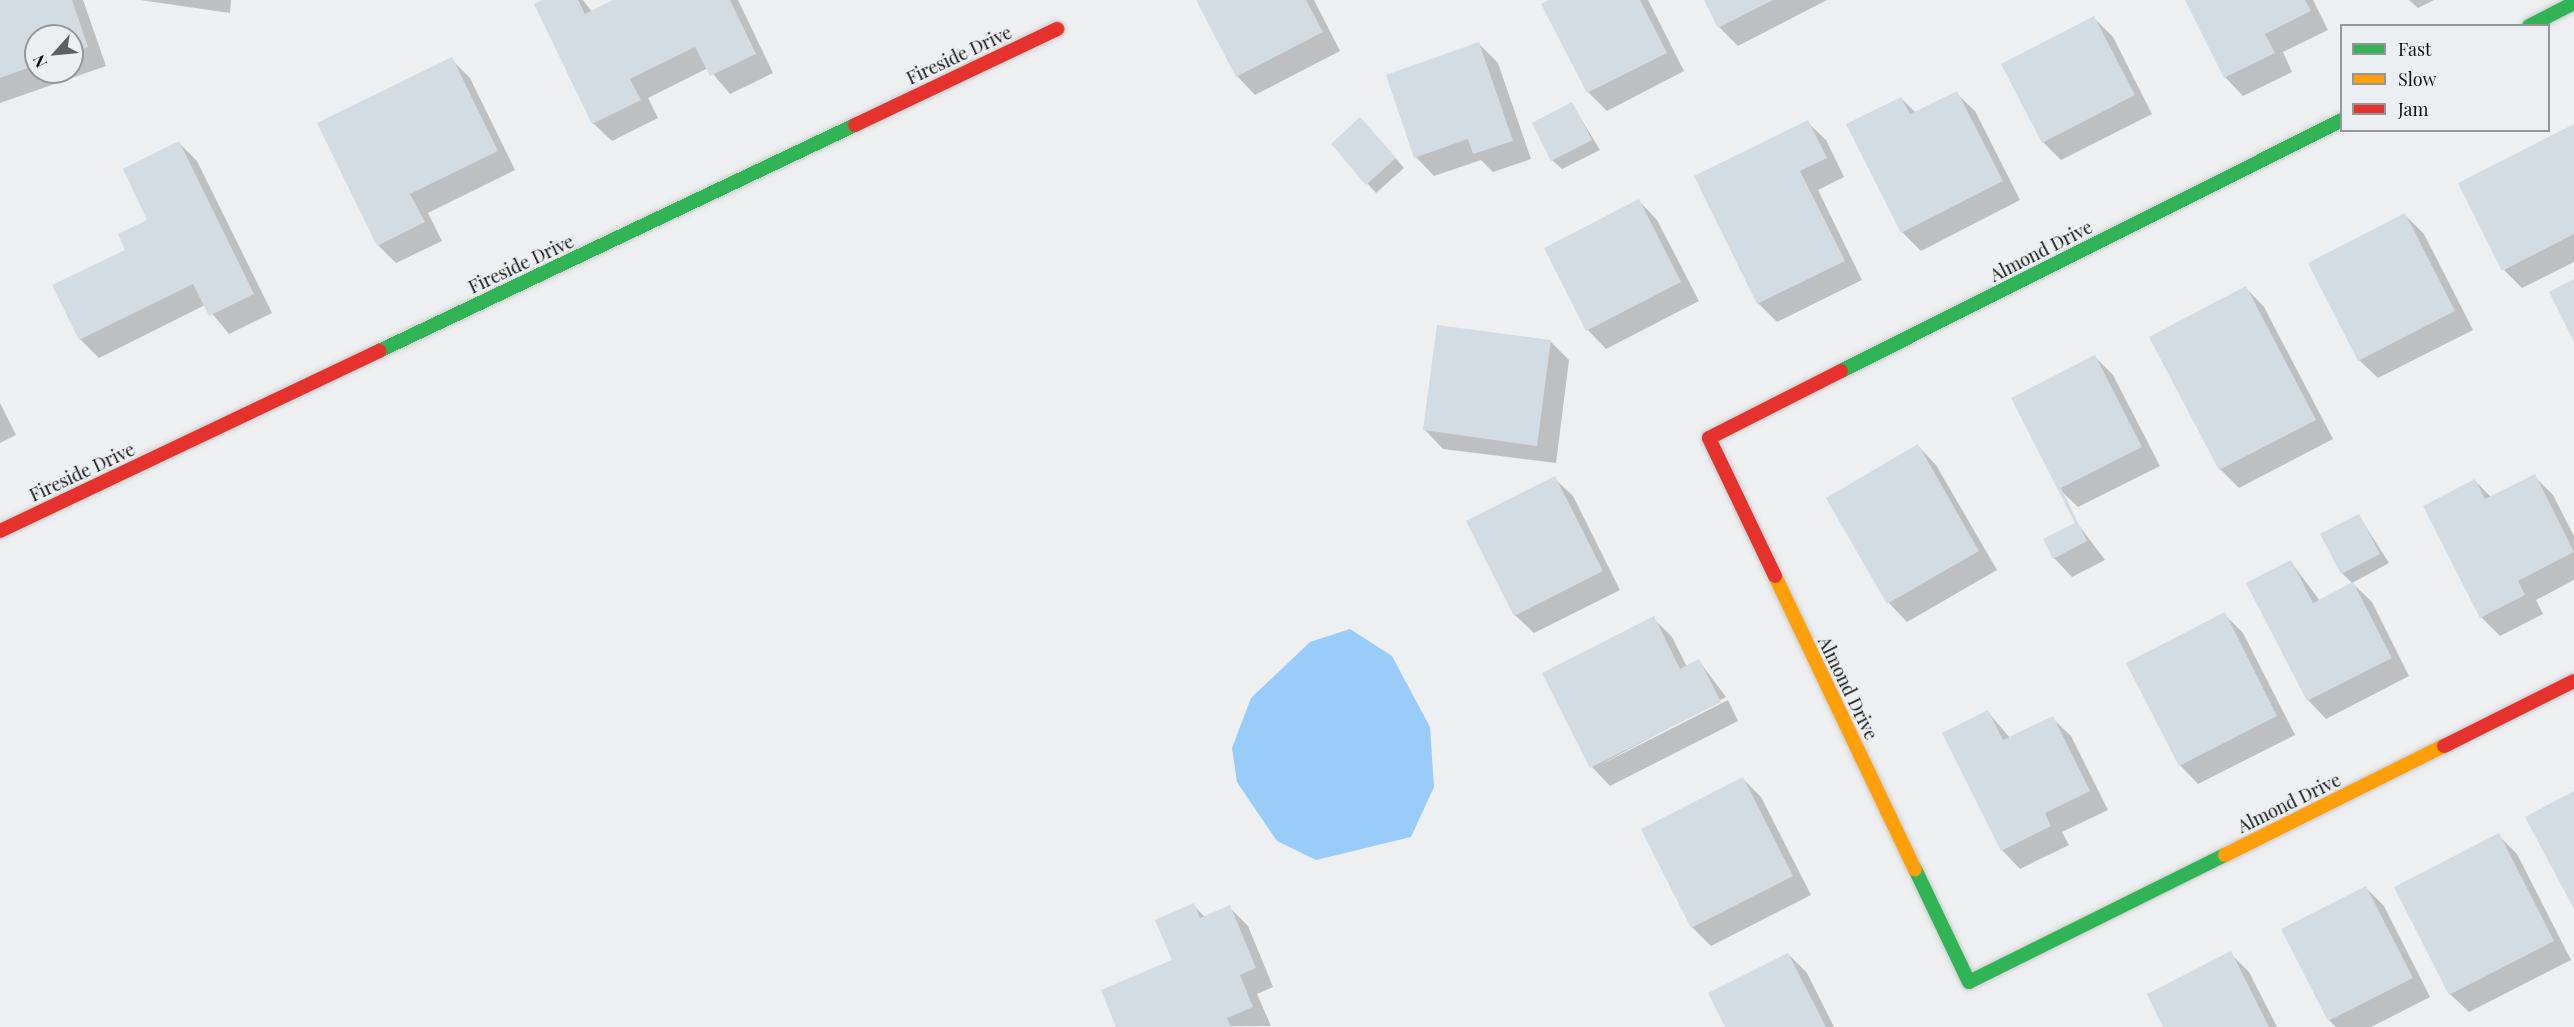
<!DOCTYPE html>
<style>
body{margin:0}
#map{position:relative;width:2574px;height:1027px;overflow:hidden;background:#edeff0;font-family:"Playfair Display",serif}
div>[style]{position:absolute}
.water>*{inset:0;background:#99ccf9}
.shadow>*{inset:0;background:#0003}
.building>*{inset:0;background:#d3dbe3}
.roads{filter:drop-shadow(0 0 2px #c9cacb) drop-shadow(0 0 2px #c9cacb)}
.fast>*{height:14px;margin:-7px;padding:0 7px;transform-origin:7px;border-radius:7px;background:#30b455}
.slow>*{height:14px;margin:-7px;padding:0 7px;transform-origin:7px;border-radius:7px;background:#ff9f0a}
.jam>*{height:14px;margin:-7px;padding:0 7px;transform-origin:7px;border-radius:7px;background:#e5322d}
span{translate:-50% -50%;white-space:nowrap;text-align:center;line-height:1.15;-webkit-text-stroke:5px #eceff1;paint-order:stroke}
.street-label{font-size:18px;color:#111213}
.legend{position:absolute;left:2340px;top:24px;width:210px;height:108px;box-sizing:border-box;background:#eceff1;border:2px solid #949798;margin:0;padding:8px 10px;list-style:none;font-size:18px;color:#111213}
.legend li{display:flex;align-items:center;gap:12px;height:30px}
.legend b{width:30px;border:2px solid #949798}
.north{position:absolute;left:24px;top:24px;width:60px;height:60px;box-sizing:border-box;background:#eceff1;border:2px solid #949798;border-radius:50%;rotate:243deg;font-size:16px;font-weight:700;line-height:24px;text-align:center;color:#111213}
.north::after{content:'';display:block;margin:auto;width:21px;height:27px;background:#5e5f60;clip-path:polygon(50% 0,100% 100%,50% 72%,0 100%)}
</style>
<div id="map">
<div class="water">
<div style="clip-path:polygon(1350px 629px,1392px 656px,1430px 727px,1434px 787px,1411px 837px,1316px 860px,1277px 841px,1237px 782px,1232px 748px,1251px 698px,1310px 642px)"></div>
</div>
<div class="shadow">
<div style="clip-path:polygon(evenodd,0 0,83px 0,106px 66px,0 103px,0 0,36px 36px,72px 36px,72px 72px,36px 72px,36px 36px)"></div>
<div style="clip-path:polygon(140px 0,231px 0,230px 13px)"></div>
<div style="clip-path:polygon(545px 0,583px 0,592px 12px,616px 0,738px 0,773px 73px,730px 94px,708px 68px,648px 98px,658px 118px,612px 141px,593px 123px)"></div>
<div style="clip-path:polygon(1198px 0,1314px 0,1340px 51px,1255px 95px,1237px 76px)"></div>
<div style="clip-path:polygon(1553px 0,1648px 0,1684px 71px,1607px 111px,1588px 92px)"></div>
<div style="clip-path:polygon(1705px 0,1827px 0,1738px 46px,1719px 27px)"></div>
<div style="clip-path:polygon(2187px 0,2313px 0,2328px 30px,2283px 52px,2292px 72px,2243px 96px,2225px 77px)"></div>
<div style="clip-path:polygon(2409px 0,2434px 0,2418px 8px)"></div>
<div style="clip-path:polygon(2094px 18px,2113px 37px,2152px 114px,2061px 160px,2043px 142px)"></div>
<div style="clip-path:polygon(1479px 44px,1498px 63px,1531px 159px,1493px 172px,1481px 160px,1434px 176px,1416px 157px)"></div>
<div style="clip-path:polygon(451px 59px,470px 78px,515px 170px,428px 213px,442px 241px,396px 263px,378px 245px)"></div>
<div style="clip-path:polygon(1956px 93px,1975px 111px,2020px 200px,1921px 251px,1902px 232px,1901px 98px,1916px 113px)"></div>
<div style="clip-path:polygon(1572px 104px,1600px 150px,1562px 169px,1552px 160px)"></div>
<div style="clip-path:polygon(1807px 122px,1826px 140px,1844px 177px,1818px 190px,1862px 280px,1777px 322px,1758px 303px)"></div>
<div style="clip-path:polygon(2574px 125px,2574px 262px,2522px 288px,2504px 270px)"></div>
<div style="clip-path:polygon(1370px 129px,1404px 168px,1376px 193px,1367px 183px)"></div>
<div style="clip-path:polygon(179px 143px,197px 161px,272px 313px,229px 334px,205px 305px,99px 358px,80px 339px,149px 221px)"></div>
<div style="clip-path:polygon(1639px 201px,1657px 220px,1699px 301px,1606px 349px,1588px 330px)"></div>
<div style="clip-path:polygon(2405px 215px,2424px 234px,2473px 330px,2378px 378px,2359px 360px)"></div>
<div style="clip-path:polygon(2246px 288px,2264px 307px,2333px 439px,2239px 488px,2220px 469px)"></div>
<div style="clip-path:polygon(1551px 342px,1569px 360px,1556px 463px,1443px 449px,1425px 430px)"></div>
<div style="clip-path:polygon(2095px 357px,2113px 375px,2160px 466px,2078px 507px,2059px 489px)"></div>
<div style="clip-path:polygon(0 403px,16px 435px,0 443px)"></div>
<div style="clip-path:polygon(1918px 446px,1936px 465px,1997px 570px,1907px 622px,1889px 603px)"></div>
<div style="clip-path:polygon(2534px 476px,2553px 495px,2574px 536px,2574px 580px,2536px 600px,2543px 614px,2500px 636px,2481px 617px,2475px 481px,2492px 498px)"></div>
<div style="clip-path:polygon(1554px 478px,1573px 496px,1620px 590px,1534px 633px,1515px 615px)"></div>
<div style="clip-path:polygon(2359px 516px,2389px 563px,2352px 583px,2372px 602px,2409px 676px,2326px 719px,2308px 700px,2291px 562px,2320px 601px,2353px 584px,2342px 573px,2322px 535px)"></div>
<div style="clip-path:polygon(2077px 523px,2105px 560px,2072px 577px,2054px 558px)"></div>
<div style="clip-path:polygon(2224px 614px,2243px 633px,2295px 735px,2198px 784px,2180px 765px)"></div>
<div style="clip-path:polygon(1653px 618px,1672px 637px,1687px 667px,1699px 661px,1726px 697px,1596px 767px,1728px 700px,1738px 721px,1610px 786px,1592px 767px,1544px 674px)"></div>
<div style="clip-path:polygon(1988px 712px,2010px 738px,2052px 718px,2071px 736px,2108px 810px,2062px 832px,2069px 845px,2020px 869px,2002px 850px)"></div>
<div style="clip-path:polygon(1743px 779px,1761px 797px,1811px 895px,1711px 946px,1692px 927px)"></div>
<div style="clip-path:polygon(2498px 835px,2517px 854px,2571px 960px,2469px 1012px,2450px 994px)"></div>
<div style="clip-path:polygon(2366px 888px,2384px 906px,2430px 997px,2371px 1027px,2336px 1027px,2329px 1020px)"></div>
<div style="clip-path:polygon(1193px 905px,1205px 917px,1229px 907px,1248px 926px,1273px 987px,1257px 994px,1271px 1026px,1118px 1027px,1174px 960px)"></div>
<div style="clip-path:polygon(2230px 953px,2249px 972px,2277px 1027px,2165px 1027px)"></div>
<div style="clip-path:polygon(1788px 954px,1807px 973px,1834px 1027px,1727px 1027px)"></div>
</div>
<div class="building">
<div style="clip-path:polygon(0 0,72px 0,88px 47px,72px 53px,72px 36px,36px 36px,36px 65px,0 78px)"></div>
<div style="clip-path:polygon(542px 0,578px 0,585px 14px,613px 0,730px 0,756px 54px,710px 76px,695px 47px,630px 79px,641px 100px,592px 124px,534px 4px)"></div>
<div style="clip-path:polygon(1196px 0,1306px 0,1323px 32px,1236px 77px)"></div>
<div style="clip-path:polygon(1549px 0,1640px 0,1667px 53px,1587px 93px,1541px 4px)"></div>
<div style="clip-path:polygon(1704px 0,1773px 0,1718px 28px)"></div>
<div style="clip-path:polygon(2185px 0,2305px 0,2311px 11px,2265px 34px,2275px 53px,2224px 78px)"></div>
<div style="clip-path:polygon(2094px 16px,2135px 95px,2042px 143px,2001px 64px)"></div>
<div style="clip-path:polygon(1479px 42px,1513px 141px,1473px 154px,1468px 139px,1414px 158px,1386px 75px)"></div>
<div style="clip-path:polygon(452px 57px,498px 151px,410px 194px,425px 222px,377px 246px,317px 123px)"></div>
<div style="clip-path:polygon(1957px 91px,2003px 181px,1901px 233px,1846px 124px,1901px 97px,1910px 114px)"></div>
<div style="clip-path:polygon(1572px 102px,1592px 140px,1551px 161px,1532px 123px)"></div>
<div style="clip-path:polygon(1360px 117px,1396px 158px,1366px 185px,1331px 144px)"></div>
<div style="clip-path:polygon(1808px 120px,1827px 158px,1800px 171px,1845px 261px,1757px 304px,1694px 176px)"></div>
<div style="clip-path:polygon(2574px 124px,2574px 234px,2502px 271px,2458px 183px)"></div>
<div style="clip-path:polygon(179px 141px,254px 294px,209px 316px,193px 284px,79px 340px,52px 285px,125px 250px,118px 234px,147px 220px,123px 169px)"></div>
<div style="clip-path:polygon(1639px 199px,1681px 282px,1586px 331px,1544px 248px)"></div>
<div style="clip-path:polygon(2405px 213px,2455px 311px,2358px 361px,2308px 263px)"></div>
<div style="clip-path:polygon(2574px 279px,2574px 342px,2549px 292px)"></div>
<div style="clip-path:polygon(2246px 286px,2316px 420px,2219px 470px,2149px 337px)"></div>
<div style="clip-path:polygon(1437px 325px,1551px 340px,1537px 446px,1423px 430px)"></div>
<div style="clip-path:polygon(2095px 355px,2142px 447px,2061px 488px,2087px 541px,2053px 559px,2043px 539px,2075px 523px,2011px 398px)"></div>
<div style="clip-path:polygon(1918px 444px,1979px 551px,1887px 604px,1826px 498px)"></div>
<div style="clip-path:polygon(2535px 474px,2574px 552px,2518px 581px,2525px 595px,2480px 618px,2423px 506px,2475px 479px,2485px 499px)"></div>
<div style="clip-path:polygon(1555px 476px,1603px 571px,1514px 616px,1466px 521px)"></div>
<div style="clip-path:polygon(2359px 514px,2380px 554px,2341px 574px,2320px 534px)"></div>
<div style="clip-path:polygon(2291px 560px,2313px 603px,2353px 582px,2392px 658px,2307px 701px,2246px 583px)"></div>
<div style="clip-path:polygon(2225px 612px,2277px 716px,2179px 766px,2126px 663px)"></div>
<div style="clip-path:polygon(1654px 616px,1680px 669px,1699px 659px,1721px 702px,1590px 768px,1542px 673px)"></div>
<div style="clip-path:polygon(1988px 710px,2003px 740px,2053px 716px,2090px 791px,2045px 813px,2051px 826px,2001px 851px,1942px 733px)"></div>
<div style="clip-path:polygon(1743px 777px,1793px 876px,1691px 928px,1641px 829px)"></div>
<div style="clip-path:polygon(2574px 791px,2574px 909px,2525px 817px)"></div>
<div style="clip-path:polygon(2499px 833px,2554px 941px,2449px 995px,2394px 887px)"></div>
<div style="clip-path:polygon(2366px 886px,2413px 978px,2328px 1021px,2281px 929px)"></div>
<div style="clip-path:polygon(1194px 903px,1200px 918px,1230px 905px,1256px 968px,1240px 975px,1253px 1007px,1227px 1018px,1231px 1027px,1116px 1027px,1101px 990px,1172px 960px,1155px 920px)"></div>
<div style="clip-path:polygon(2231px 951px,2269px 1027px,2163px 1027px,2147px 994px)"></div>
<div style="clip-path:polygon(1788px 953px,1826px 1027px,1725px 1027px,1708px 993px)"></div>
</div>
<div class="roads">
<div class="fast">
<div style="left:2529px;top:26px;width:51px;rotate:-27.1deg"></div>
<div style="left:379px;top:351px;width:527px;rotate:-25.4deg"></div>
<div style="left:1841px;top:371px;width:560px;rotate:-26.61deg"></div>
<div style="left:1915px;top:869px;width:125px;rotate:64.5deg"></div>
<div style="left:1969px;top:982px;width:286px;rotate:-26.4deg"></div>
</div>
<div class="slow">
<div style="left:1775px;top:576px;width:325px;rotate:64.5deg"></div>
<div style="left:2225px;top:855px;width:245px;rotate:-26.5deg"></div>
</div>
<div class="jam">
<div style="left:855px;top:125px;width:224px;rotate:-25.4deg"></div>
<div style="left:0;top:531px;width:420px;rotate:-25.4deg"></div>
<div style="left:1775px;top:576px;width:153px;rotate:-115.6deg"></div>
<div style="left:1709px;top:438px;width:148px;rotate:-26.9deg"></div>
<div style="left:2444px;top:746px;width:145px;rotate:-26.6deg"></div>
</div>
</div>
<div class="street-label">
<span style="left:959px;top:55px;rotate:-25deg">Fireside Drive</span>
<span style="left:2041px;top:251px;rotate:-27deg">Almond Drive</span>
<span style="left:521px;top:264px;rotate:-25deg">Fireside Drive</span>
<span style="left:82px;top:472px;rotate:-25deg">Fireside Drive</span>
<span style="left:1848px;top:688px;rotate:64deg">Almond Drive</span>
<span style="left:2289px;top:803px;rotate:-26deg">Almond Drive</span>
</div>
<ul class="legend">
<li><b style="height:8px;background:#30b455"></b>Fast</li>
<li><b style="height:8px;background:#ff9f0a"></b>Slow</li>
<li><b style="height:8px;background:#e5322d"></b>Jam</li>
</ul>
<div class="north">N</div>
</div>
